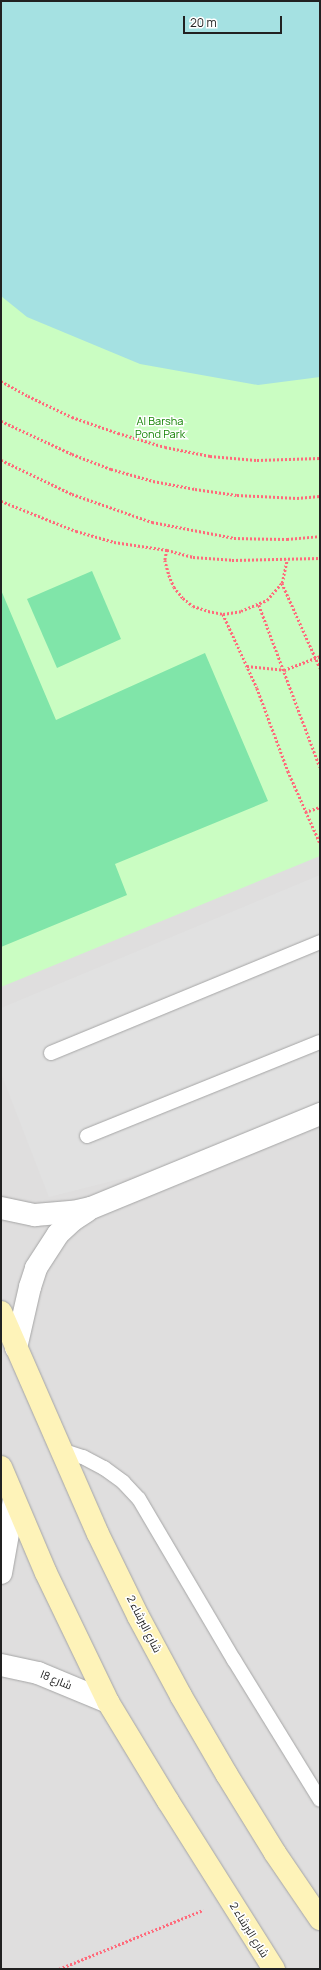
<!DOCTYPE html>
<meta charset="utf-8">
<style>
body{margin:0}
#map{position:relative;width:321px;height:1970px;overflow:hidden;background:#f2ece7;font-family:Manrope,Cairo,sans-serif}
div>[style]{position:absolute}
.residential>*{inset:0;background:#dfdede}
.park>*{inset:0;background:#cafdc2}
.pitch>*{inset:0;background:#80e5a9}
.parking>*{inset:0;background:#e1e1e1}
.water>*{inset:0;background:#a5e1e2}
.path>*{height:2.5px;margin-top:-1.25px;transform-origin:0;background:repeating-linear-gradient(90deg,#ff6a7b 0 2px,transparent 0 4px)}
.roads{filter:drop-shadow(0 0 1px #a5a5a5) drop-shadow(0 0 1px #a5a5a5)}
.lane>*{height:14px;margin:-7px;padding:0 7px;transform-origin:7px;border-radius:7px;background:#fff}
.street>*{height:22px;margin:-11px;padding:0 11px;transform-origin:11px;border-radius:11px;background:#fff}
.secondary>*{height:22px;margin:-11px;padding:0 11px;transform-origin:11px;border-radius:11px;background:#fef3b9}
span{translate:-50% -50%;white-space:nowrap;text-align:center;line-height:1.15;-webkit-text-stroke:3px #fff;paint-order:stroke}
.park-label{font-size:11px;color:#158405}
.street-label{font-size:11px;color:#212121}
.frame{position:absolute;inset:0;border:2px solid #212121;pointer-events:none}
.scale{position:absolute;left:183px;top:16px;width:99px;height:18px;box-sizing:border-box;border:2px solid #212121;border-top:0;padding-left:5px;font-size:12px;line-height:14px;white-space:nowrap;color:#212121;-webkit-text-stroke:3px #fff;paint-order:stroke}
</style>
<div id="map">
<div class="residential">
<div style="clip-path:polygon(1px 1px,320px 1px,320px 1969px,1px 1969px)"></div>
</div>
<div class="park">
<div style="clip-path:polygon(1px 1px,320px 1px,320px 856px,1px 987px)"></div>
</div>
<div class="pitch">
<div style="clip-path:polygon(92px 571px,121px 639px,57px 668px,27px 599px)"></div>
<div style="clip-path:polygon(1px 590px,56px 720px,205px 653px,268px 801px,115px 864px,127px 895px,1px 947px)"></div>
</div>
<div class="parking">
<div style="clip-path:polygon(320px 875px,320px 1105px,176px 1165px,49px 1197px,1px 1073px,1px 1008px)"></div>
</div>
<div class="water">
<div style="clip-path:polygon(1px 1px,320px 1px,320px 377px,258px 385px,140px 364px,27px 317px,1px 296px)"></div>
</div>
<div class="path">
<div style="left:1px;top:381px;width:31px;rotate:29deg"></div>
<div style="left:28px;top:396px;width:49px;rotate:25.5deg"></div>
<div style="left:72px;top:417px;width:49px;rotate:19.2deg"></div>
<div style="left:118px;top:433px;width:49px;rotate:16.6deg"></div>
<div style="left:165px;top:447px;width:46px;rotate:11.3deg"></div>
<div style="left:210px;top:456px;width:47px;rotate:4.9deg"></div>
<div style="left:257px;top:460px;width:63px;rotate:-1.8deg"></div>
<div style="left:1px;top:421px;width:78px;rotate:24.9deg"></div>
<div style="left:72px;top:454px;width:42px;rotate:21deg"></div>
<div style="left:111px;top:469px;width:44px;rotate:15.9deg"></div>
<div style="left:153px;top:481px;width:43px;rotate:10.8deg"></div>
<div style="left:195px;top:489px;width:42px;rotate:8.1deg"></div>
<div style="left:237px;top:495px;width:60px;rotate:2.9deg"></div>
<div style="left:297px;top:498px;width:23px;rotate:-5deg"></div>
<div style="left:1px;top:460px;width:79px;rotate:25.6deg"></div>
<div style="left:72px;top:494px;width:85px;rotate:19.3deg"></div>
<div style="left:152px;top:522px;width:84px;rotate:11deg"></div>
<div style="left:234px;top:538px;width:53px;rotate:1.1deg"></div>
<div style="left:287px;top:539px;width:33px;rotate:-5deg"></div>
<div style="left:1px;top:501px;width:81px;rotate:21.8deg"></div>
<div style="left:76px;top:531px;width:40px;rotate:16deg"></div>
<div style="left:114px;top:542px;width:54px;rotate:8.6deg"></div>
<div style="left:167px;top:550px;width:27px;rotate:15deg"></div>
<div style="left:193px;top:557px;width:39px;rotate:4deg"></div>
<div style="left:232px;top:560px;width:88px;rotate:-1.3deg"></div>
<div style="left:167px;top:550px;width:10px;rotate:101deg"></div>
<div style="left:165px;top:560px;width:16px;rotate:75deg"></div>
<div style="left:169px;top:575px;width:13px;rotate:67deg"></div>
<div style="left:174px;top:587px;width:14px;rotate:51deg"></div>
<div style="left:183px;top:598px;width:13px;rotate:39deg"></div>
<div style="left:193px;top:606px;width:16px;rotate:18deg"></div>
<div style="left:208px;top:611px;width:15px;rotate:11deg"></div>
<div style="left:223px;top:614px;width:18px;rotate:-9deg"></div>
<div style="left:241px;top:611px;width:28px;rotate:-23deg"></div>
<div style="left:267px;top:600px;width:23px;rotate:-49deg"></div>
<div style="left:282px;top:583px;width:24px;rotate:-78deg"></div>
<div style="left:282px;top:583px;width:93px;rotate:65.9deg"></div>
<div style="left:259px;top:605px;width:173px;rotate:69.4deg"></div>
<div style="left:223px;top:614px;width:81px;rotate:65.3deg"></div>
<div style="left:257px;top:688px;width:89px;rotate:69.5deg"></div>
<div style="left:288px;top:771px;width:79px;rotate:66deg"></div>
<div style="left:247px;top:666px;width:37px;rotate:6deg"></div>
<div style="left:284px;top:670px;width:39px;rotate:-21deg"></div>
<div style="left:305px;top:812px;width:16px;rotate:-18deg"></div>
<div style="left:59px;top:1969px;width:156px;rotate:-22.3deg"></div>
</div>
<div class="roads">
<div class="lane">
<div style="left:51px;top:1053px;width:291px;rotate:-22.4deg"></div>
<div style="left:87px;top:1136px;width:251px;rotate:-22deg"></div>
<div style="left:61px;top:1450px;width:23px;rotate:18deg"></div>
<div style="left:83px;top:1457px;width:24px;rotate:28deg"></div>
<div style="left:104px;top:1468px;width:24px;rotate:36deg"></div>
<div style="left:123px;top:1482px;width:23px;rotate:47deg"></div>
<div style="left:139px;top:1499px;width:187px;rotate:59.5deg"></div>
<div style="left:234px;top:1660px;width:164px;rotate:58.4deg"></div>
</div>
<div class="street">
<div style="left:1px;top:1208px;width:35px;rotate:12deg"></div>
<div style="left:35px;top:1215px;width:38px;rotate:-5deg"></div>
<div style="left:73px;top:1212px;width:18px;rotate:-13deg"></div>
<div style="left:91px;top:1208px;width:248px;rotate:-22.3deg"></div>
<div style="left:16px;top:1348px;width:63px;rotate:-77.1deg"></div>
<div style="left:30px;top:1287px;width:20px;rotate:-72deg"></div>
<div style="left:36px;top:1268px;width:40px;rotate:-57.1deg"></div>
<div style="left:58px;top:1234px;width:21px;rotate:-43deg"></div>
<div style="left:73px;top:1220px;width:17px;rotate:-33deg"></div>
<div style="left:1px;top:1573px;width:74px;rotate:-79.9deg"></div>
<div style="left:1px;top:1665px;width:38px;rotate:12deg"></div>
<div style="left:38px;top:1673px;width:76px;rotate:22.5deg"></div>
</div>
<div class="secondary">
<div style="left:1px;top:1312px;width:242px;rotate:66.4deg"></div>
<div style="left:98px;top:1534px;width:91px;rotate:64deg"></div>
<div style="left:138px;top:1616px;width:91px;rotate:61.7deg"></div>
<div style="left:181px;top:1696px;width:91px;rotate:59.8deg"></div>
<div style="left:227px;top:1775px;width:92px;rotate:58.4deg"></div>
<div style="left:275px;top:1853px;width:80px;rotate:55.7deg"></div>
<div style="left:1px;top:1467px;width:115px;rotate:67deg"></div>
<div style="left:46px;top:1573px;width:143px;rotate:64.3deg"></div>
<div style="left:108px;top:1702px;width:116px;rotate:58.8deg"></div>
<div style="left:168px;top:1801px;width:199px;rotate:57.8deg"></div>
</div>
</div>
<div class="park-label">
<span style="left:160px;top:428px">Al Barsha<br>Pond Park</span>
</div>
<div class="street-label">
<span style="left:144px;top:1624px;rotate:63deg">شارع البرشاء 2</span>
<span style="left:56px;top:1680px;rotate:22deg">شارع 8ا</span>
<span style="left:249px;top:1930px;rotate:58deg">شارع البرشاء 2</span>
</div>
<div class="frame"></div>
<div class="scale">20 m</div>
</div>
